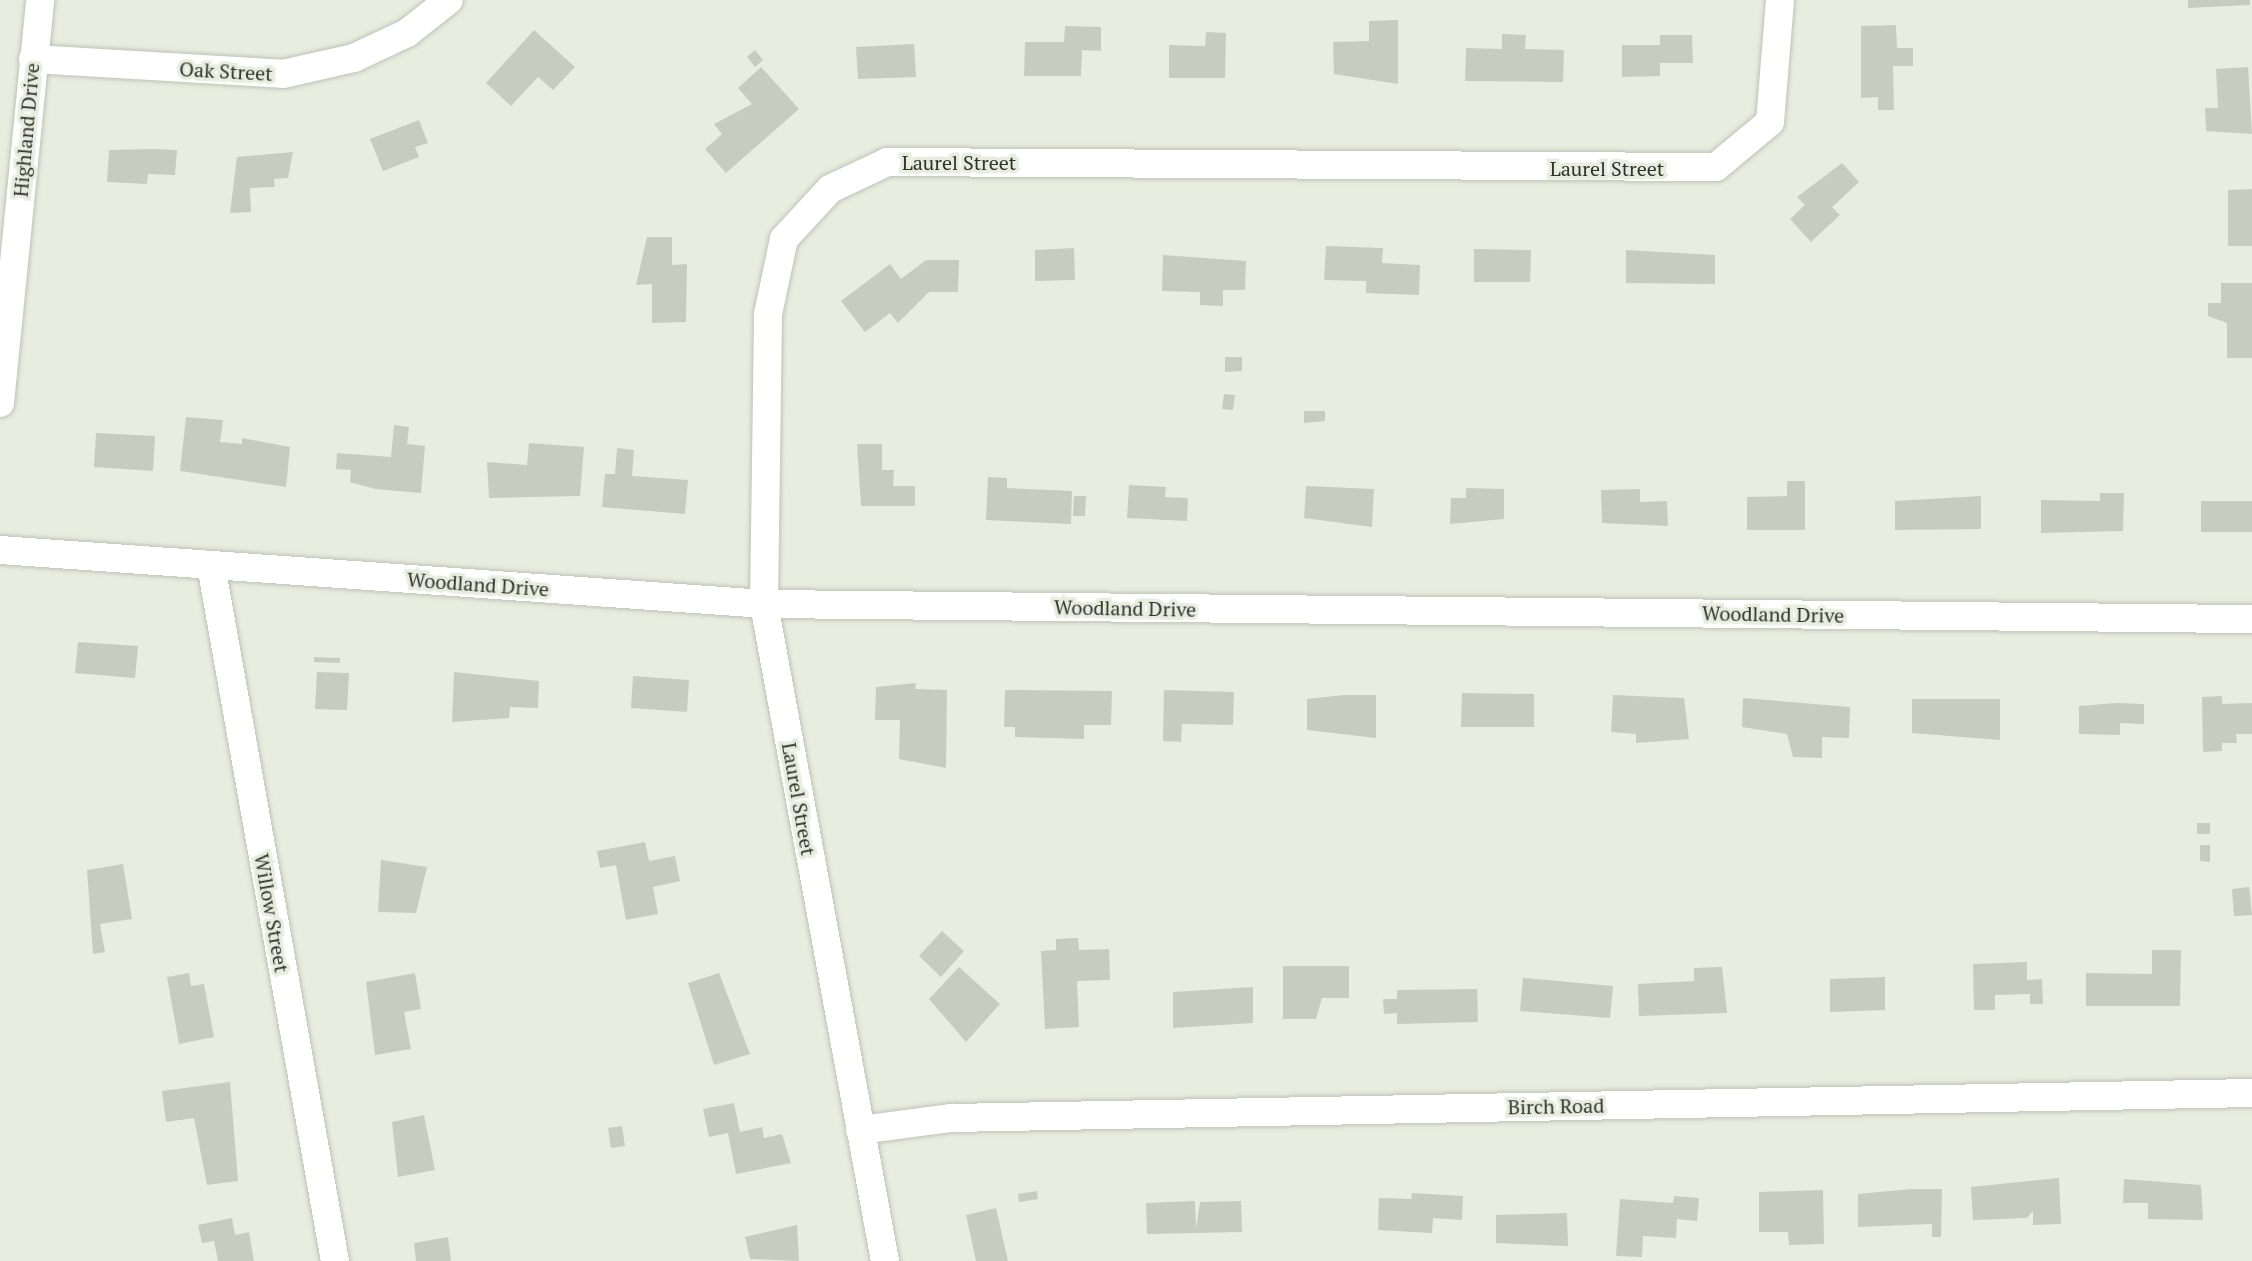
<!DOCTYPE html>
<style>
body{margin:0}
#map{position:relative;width:2252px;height:1261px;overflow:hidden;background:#e9eddf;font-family:"PT Serif",serif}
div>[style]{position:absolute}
.building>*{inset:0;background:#c8ccbe}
.roads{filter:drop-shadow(0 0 2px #bfc2b5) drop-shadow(0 0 2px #bfc2b5)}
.minor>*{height:28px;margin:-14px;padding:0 14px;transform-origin:14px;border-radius:14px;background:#fff}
span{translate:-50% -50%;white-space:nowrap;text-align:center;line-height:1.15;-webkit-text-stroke:7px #e9eddf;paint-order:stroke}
.street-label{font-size:20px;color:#32332e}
</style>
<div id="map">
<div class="building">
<div style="clip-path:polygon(2188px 0,2250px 0,2250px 5px,2188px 8px)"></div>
<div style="clip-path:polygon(1398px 20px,1398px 84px,1334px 74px,1333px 42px,1369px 41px,1369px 21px)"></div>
<div style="clip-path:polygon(1896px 25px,1897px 48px,1913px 48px,1913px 66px,1893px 66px,1894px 110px,1878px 110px,1878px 97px,1861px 98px,1861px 26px)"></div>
<div style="clip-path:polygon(1065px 26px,1101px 27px,1101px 51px,1082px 50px,1081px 76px,1024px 76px,1025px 42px,1064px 42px)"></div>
<div style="clip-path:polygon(534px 30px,575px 67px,553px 90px,538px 77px,511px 106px,486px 83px)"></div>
<div style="clip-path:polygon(1206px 32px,1226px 33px,1225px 78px,1169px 78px,1169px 45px,1205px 46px)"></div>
<div style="clip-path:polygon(1502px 34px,1526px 35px,1525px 49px,1564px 50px,1563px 82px,1465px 81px,1466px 48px,1502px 49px)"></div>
<div style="clip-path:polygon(1660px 35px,1692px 35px,1693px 63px,1660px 63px,1660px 76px,1622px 77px,1622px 45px,1660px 45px)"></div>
<div style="clip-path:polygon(914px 44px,916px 77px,858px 79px,856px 47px)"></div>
<div style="clip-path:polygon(755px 50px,763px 60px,755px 67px,747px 57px)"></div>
<div style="clip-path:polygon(761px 67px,799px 109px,726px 173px,705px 149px,722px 134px,714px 124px,752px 104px,738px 88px)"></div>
<div style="clip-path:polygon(2248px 67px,2252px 134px,2206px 131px,2205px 108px,2218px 108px,2216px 69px)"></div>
<div style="clip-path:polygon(419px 120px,428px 143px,415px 147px,419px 157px,383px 171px,370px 139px)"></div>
<div style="clip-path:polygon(151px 149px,177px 150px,175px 175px,148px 174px,147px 184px,107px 182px,109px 150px)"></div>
<div style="clip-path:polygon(293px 152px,288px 178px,274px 179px,275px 187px,250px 188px,251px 212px,230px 213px,237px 157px)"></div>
<div style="clip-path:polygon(1842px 163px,1859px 182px,1832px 207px,1840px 215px,1811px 242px,1790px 219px,1805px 205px,1797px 197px)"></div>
<div style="clip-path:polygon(2252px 189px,2252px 246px,2228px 246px,2228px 190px)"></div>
<div style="clip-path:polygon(647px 237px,672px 237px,672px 265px,687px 264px,686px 322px,652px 323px,652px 284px,636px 285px)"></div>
<div style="clip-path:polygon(1326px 246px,1383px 248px,1382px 263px,1420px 265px,1419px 295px,1366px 293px,1366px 281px,1324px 280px)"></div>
<div style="clip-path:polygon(1074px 248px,1075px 280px,1035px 281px,1035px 250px)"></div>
<div style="clip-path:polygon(1474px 249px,1531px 250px,1530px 282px,1474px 282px)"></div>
<div style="clip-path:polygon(1626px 250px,1715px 255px,1715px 284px,1626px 283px)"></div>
<div style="clip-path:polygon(1163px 255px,1246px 261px,1245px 290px,1223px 290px,1223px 306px,1200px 305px,1200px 292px,1162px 291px)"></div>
<div style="clip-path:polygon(926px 260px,959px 260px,958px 292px,929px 292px,898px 323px,890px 313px,865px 332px,841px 301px,890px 264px,901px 279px)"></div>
<div style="clip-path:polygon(2221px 283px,2252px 283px,2252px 358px,2227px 358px,2227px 323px,2208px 316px,2208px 303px,2221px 303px)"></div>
<div style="clip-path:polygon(1225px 357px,1242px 357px,1242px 371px,1225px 372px)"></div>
<div style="clip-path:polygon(1224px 394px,1235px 395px,1233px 410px,1222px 409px)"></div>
<div style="clip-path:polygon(1304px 411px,1325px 411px,1325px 421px,1304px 423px)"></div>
<div style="clip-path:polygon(186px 417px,223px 420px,220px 442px,242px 444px,242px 438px,290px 447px,286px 487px,180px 471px)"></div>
<div style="clip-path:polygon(394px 425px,409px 427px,407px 444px,425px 446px,421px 493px,375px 489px,350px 482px,351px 470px,336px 469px,337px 453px,391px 457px)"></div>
<div style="clip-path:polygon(96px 433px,155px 436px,153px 471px,94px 467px)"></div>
<div style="clip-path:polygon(529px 443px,584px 447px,580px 496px,489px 498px,487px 462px,527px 465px)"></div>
<div style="clip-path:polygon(857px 444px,882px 444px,882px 470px,894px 470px,893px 486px,915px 486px,915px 506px,861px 506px)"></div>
<div style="clip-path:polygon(617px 448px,634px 450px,632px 476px,688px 480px,685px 514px,602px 507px,605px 474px,615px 474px)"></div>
<div style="clip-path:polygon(988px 477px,1007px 478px,1007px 488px,1072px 491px,1071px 524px,986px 520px)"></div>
<div style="clip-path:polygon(1787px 481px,1805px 481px,1805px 530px,1747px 530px,1747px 497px,1787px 496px)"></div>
<div style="clip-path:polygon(1129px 485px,1166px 487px,1165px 497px,1188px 498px,1187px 521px,1127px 518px)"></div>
<div style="clip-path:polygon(1306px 486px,1374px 489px,1372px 527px,1304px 518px)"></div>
<div style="clip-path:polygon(1466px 488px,1504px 489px,1504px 519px,1450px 524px,1451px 498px,1466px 498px)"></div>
<div style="clip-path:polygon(1640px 489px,1640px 502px,1667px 501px,1668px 526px,1602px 523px,1601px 490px)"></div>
<div style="clip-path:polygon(2100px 493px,2124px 493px,2123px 531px,2041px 533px,2041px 500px,2100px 501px)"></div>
<div style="clip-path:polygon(1074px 496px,1086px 496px,1085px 516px,1073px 516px)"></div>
<div style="clip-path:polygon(1981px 496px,1981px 529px,1895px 530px,1895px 501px)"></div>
<div style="clip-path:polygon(2201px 501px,2252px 501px,2252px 532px,2201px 532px)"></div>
<div style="clip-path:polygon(78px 642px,138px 646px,135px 678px,75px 673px)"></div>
<div style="clip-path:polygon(314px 657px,340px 658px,340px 663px,314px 662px)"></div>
<div style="clip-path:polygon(317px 672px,349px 673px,347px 710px,315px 709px)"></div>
<div style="clip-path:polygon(454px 672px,539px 681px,538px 708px,510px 707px,509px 718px,452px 722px)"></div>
<div style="clip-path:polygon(633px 676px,689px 680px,687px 712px,631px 708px)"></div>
<div style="clip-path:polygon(916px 683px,915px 689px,947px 690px,946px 768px,899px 759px,900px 720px,875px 720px,876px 687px)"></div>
<div style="clip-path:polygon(1005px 690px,1112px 691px,1111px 725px,1084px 725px,1084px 739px,1015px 737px,1015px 727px,1004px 727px)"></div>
<div style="clip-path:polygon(1164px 690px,1234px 692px,1233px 725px,1182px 724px,1181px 742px,1163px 741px)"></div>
<div style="clip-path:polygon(1462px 693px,1534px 694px,1534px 727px,1461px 727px)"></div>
<div style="clip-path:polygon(1344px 695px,1376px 695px,1376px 738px,1307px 730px,1307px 699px)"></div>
<div style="clip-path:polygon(1613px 695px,1684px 698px,1689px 739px,1636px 743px,1636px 734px,1611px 732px)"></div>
<div style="clip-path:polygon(2222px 696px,2222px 704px,2252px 703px,2252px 734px,2236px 734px,2237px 743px,2222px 743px,2222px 751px,2203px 752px,2202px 697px)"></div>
<div style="clip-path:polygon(1743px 698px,1850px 707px,1849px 738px,1822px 737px,1822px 758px,1793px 757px,1787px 734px,1742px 727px)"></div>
<div style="clip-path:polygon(1912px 699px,2000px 699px,2000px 740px,1912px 733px)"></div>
<div style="clip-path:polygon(2116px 703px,2144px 704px,2144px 724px,2120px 723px,2120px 735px,2079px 734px,2079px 706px)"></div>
<div style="clip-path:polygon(2197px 823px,2210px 823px,2210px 834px,2197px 834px)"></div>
<div style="clip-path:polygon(645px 842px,649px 861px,675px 856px,680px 881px,653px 887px,658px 914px,626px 920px,616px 865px,600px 868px,597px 851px)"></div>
<div style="clip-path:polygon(2200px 845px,2210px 845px,2210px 862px,2200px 861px)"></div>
<div style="clip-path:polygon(381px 860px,427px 867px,416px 913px,378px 912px)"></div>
<div style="clip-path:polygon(123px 864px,132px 919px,100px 924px,105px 952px,93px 954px,87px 870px)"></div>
<div style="clip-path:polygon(2248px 875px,2252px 915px,2234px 916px,2232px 889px,2249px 887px)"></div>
<div style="clip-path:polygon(942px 931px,964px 951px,941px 977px,919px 956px)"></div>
<div style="clip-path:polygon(1078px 938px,1079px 950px,1109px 949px,1110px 980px,1077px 981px,1079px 1027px,1045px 1029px,1041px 951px,1056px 950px,1056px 939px)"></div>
<div style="clip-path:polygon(2152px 950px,2181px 950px,2180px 1006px,2086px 1006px,2086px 973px,2152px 974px)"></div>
<div style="clip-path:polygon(2027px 962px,2027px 980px,2042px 979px,2043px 1004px,2030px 1004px,2030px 994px,1995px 995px,1995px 1010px,1974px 1010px,1973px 964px)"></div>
<div style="clip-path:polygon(1283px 966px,1349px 966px,1349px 998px,1322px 998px,1316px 1019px,1283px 1019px)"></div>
<div style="clip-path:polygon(959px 967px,1000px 1004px,966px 1042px,929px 999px)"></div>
<div style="clip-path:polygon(1722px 967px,1727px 1013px,1639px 1016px,1638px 984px,1694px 981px,1694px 968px)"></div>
<div style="clip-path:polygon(189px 973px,191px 986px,204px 984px,214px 1037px,179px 1044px,167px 977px)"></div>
<div style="clip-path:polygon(415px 973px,421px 1009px,404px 1012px,411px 1049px,375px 1055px,366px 982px)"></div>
<div style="clip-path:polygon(719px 973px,750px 1054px,714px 1065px,688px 983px)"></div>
<div style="clip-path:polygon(1885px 977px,1885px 1010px,1830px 1012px,1830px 979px)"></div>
<div style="clip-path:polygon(1523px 978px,1613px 986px,1610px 1018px,1520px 1011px)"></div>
<div style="clip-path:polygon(1253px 987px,1253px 1023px,1173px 1028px,1173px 992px)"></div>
<div style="clip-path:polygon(1477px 989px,1478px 1022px,1397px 1024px,1397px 1013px,1384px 1014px,1383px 999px,1397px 999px,1397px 990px)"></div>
<div style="clip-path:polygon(230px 1082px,238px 1181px,207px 1185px,194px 1118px,166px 1122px,162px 1091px)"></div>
<div style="clip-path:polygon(734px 1103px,740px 1132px,762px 1127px,764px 1138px,782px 1134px,791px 1163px,736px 1174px,728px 1133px,709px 1137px,703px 1109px)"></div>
<div style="clip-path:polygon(424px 1115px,435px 1170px,398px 1177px,392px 1122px)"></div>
<div style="clip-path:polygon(622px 1126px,625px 1146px,611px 1148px,608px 1128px)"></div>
<div style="clip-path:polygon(2059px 1178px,2061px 1224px,2033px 1225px,2033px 1211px,2027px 1218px,1973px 1220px,1971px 1187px)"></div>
<div style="clip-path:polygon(2124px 1179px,2201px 1185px,2203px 1220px,2148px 1219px,2148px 1203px,2123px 1203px)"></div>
<div style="clip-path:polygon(1911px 1189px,1942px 1189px,1941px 1237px,1932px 1237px,1932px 1224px,1858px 1227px,1858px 1194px)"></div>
<div style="clip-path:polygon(1823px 1190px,1824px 1244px,1789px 1245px,1788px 1232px,1759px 1232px,1759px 1192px)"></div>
<div style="clip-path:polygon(1037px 1191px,1038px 1199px,1019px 1202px,1018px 1194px)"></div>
<div style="clip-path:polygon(1412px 1193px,1463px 1196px,1462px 1220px,1433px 1218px,1432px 1233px,1378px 1230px,1379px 1198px,1411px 1199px)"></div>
<div style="clip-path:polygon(1674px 1196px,1699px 1198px,1697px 1221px,1677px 1219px,1676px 1238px,1643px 1236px,1642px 1257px,1616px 1256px,1620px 1199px,1673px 1203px)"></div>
<div style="clip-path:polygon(1195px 1201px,1196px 1229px,1200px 1202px,1241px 1201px,1242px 1232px,1147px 1234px,1146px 1203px)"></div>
<div style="clip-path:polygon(996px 1208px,1008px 1261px,976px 1261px,966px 1215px)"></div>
<div style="clip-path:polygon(1567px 1213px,1568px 1246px,1496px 1243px,1496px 1215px)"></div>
<div style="clip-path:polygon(232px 1218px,235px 1235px,249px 1232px,254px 1261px,218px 1261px,214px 1241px,202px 1243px,198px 1225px)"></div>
<div style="clip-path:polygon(797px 1225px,799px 1261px,750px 1259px,745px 1237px)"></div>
<div style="clip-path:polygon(448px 1237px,451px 1261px,416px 1261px,414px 1243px)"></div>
</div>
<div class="roads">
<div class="minor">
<div style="left:33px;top:59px;width:250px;rotate:3.4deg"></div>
<div style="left:283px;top:74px;width:73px;rotate:-12.7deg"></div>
<div style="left:354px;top:58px;width:59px;rotate:-25.3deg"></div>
<div style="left:407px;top:33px;width:53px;rotate:-38.2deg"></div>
<div style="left:0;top:403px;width:405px;rotate:-84.3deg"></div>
<div style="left:0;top:550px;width:766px;rotate:4.04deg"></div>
<div style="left:764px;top:604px;width:1488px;rotate:0.58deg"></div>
<div style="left:211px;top:565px;width:707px;rotate:79.9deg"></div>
<div style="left:860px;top:1130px;width:92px;rotate:-7.5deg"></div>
<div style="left:951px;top:1118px;width:1301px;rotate:-1.1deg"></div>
<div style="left:885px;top:1261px;width:668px;rotate:-100.44deg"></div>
<div style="left:764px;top:604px;width:290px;rotate:-89.2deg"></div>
<div style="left:768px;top:314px;width:77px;rotate:-78deg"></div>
<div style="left:784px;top:239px;width:68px;rotate:-47.4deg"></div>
<div style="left:830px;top:189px;width:63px;rotate:-25.3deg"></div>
<div style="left:887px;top:162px;width:829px;rotate:0.35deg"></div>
<div style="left:1716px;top:167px;width:70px;rotate:-39.8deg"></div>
<div style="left:1770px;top:122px;width:122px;rotate:-85.3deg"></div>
</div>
</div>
<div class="street-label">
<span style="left:226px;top:71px;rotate:3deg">Oak Street</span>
<span style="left:26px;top:130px;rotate:-85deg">Highland Drive</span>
<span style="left:959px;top:162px">Laurel Street</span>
<span style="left:1607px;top:168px">Laurel Street</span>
<span style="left:478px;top:584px;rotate:4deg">Woodland Drive</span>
<span style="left:1125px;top:608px;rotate:1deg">Woodland Drive</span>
<span style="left:1773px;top:614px;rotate:1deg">Woodland Drive</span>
<span style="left:799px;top:799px;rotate:80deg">Laurel Street</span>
<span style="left:272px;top:913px;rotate:80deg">Willow Street</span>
<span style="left:1556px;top:1106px;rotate:-1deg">Birch Road</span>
</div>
</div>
